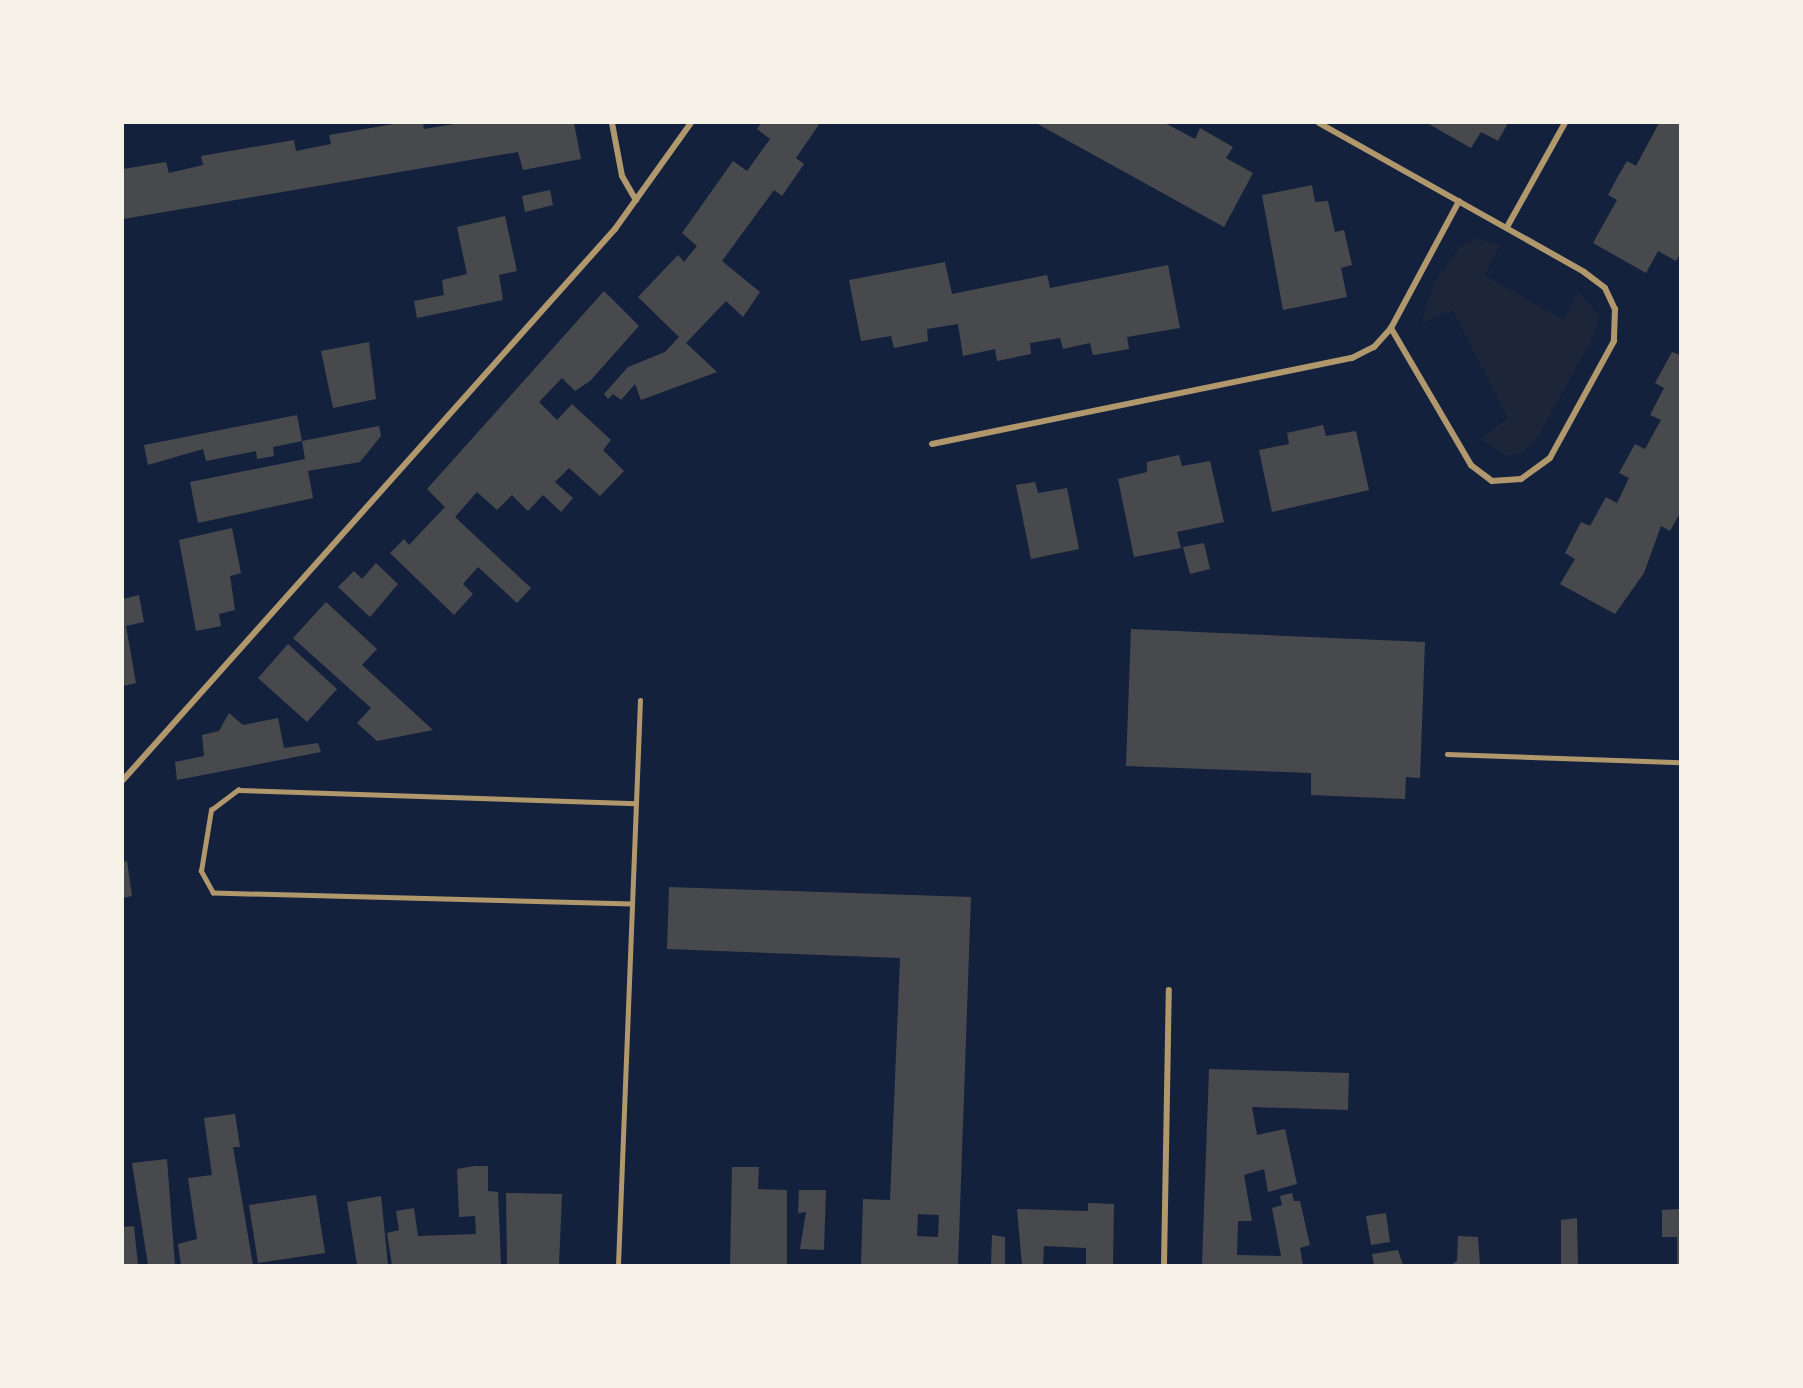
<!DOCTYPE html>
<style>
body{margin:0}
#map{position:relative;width:1803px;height:1388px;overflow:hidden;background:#14213d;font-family:Lato,sans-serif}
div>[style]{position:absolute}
.green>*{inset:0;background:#1d2539}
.building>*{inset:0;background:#48494c}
.service>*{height:4.5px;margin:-2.25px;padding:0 2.25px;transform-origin:2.25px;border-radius:2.25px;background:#b1986c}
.minor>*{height:6px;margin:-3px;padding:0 3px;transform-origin:3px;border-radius:3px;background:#b1986c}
span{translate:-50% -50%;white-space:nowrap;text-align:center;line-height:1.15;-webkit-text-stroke:5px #f6f1e7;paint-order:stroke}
.frame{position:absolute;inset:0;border:124px solid #f6f1e7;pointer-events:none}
</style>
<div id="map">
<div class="green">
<div style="clip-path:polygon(1476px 239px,1500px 245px,1484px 275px,1564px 320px,1578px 291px,1599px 316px,1593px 337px,1537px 438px,1523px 452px,1507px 456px,1481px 439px,1508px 418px,1453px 310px,1421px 324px,1434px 283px,1460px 247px)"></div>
</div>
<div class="building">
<div style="clip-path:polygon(400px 123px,423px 123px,424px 129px,461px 123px,574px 123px,581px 159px,523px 170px,518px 152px,123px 219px,123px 169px,166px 162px,169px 173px,203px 165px,201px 156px,294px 140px,296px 151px,331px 144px,329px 135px)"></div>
<div style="clip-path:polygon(761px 123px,820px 123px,796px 158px,804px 164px,782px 196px,774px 190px,722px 261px,760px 292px,743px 317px,726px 301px,686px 343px,717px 372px,641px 400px,635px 384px,621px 400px,613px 394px,608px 399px,604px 394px,628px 367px,665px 352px,679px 337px,638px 297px,678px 255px,684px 262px,697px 246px,682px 233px,733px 161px,747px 171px,770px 139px,757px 129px)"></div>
<div style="clip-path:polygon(1036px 123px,1165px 123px,1195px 139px,1200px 128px,1233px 147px,1226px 158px,1253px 173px,1224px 227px)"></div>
<div style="clip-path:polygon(1427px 123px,1508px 123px,1498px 141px,1481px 132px,1471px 148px)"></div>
<div style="clip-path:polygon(1659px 123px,1680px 123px,1680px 254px,1676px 261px,1658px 251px,1646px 273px,1593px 243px,1617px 200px,1608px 195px,1617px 178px,1627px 161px,1636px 166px)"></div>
<div style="clip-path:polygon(1312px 185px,1315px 202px,1328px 201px,1335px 232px,1344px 230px,1352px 265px,1341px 268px,1347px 297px,1283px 310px,1262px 195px)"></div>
<div style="clip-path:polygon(550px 190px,553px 205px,525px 212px,522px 196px)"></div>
<div style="clip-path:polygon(505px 216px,517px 271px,499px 275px,503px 300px,417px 318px,414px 301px,444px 295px,442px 280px,467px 274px,457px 227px)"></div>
<div style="clip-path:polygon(945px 262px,952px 294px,1047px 275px,1050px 288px,1168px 265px,1180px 328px,1127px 337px,1129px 349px,1112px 352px,1093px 355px,1090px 343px,1063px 349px,1060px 338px,1030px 343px,1031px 354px,997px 361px,995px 349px,963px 356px,958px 324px,927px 329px,928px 341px,894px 348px,891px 336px,861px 341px,849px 280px)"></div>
<div style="clip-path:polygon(604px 291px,639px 326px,590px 381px,575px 391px,562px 378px,539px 402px,557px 420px,572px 404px,611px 440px,603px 450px,624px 471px,600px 496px,569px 468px,555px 482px,573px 498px,561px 512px,543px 495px,528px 511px,512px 495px,497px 510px,477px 492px,455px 517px,531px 588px,517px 603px,478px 567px,463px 584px,473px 594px,454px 615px,390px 553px,404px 539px,409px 545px,445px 507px,427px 489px)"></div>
<div style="clip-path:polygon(369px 342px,376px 399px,333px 408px,321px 351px)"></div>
<div style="clip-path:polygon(1672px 352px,1680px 355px,1680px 513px,1670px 531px,1661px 526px,1644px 573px,1615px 614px,1560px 584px,1575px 559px,1565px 553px,1581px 522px,1590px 526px,1606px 497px,1617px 503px,1629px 478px,1619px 473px,1635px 444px,1645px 449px,1661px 420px,1650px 415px,1664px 388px,1655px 383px)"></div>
<div style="clip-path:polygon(297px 415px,302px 441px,273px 447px,274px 456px,257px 459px,256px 451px,206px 461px,203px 449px,148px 465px,144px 445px)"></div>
<div style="clip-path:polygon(1323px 425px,1326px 436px,1356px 431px,1369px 490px,1272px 512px,1259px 450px,1289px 444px,1287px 433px)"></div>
<div style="clip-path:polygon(379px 426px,381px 436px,360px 462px,308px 471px,313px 498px,198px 523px,190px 482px,305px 459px,302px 441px)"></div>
<div style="clip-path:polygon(1179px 455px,1182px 466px,1210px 461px,1224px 522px,1177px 532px,1181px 548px,1134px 557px,1118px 479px,1147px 472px,1147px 462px)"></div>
<div style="clip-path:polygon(1035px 482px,1038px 493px,1067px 488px,1079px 549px,1031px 559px,1016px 485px)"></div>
<div style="clip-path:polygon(232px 528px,241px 573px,230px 576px,235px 610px,219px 614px,221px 626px,196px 631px,179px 540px)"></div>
<div style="clip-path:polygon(1204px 543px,1210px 569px,1190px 574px,1183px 547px)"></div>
<div style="clip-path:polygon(376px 563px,398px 584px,370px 617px,338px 587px,354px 571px,362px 579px)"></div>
<div style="clip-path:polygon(139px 595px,144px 622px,126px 626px,136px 683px,123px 686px,123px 599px)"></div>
<div style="clip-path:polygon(326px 602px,377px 649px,362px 665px,433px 730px,377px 741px,357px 723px,371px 708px,293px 638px)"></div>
<div style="clip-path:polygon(1131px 629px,1425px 642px,1420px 778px,1406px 777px,1405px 799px,1311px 795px,1311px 773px,1126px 766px)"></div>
<div style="clip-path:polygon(288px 644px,337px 689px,307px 722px,258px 678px)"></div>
<div style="clip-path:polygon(229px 713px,243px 725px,278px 718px,284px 748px,318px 743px,321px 752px,177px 780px,175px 762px,204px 756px,202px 735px,219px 731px)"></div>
<div style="clip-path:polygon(127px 861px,132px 896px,123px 898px,123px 862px)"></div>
<div style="clip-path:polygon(evenodd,669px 887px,971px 897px,958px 1265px,861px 1265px,863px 1199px,890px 1200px,900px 958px,667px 949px,669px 887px,918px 1214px,939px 1215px,938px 1237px,917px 1236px,918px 1214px)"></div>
<div style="clip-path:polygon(1209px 1069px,1349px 1073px,1348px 1110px,1252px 1107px,1257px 1135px,1285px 1129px,1297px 1184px,1268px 1192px,1264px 1169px,1244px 1175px,1252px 1221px,1238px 1221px,1237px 1255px,1281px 1256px,1272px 1208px,1282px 1205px,1280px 1196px,1292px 1193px,1294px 1201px,1300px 1201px,1310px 1245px,1300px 1248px,1303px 1265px,1202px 1265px)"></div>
<div style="clip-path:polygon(235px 1114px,240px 1147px,233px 1147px,253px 1265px,181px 1265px,178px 1244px,197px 1239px,188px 1178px,212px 1175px,204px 1118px)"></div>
<div style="clip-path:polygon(167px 1159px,175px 1265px,148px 1265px,132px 1163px)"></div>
<div style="clip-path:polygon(474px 1166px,488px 1166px,488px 1191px,498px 1192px,501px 1265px,392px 1265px,387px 1233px,399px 1230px,396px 1211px,414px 1208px,418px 1236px,476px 1234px,475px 1216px,459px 1217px,457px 1169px)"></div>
<div style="clip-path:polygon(732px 1167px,759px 1167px,758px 1189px,787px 1190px,787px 1265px,730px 1265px)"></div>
<div style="clip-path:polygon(799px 1190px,826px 1190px,824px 1250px,800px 1249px,806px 1212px,798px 1213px)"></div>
<div style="clip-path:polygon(506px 1193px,562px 1194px,559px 1265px,507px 1265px)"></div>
<div style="clip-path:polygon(316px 1195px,325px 1253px,258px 1263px,249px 1205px)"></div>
<div style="clip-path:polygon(381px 1196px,388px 1265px,357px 1265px,347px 1202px)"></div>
<div style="clip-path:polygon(1088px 1203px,1114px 1204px,1113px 1265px,1086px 1265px,1086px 1248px,1044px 1246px,1043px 1265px,1022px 1265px,1017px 1209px,1088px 1211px)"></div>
<div style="clip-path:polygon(1680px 1209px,1680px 1265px,1677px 1265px,1677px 1237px,1662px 1237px,1662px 1210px)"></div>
<div style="clip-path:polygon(1386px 1213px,1390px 1242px,1371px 1245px,1366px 1216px)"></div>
<div style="clip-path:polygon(1577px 1218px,1578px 1265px,1561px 1265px,1561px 1220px)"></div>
<div style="clip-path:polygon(134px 1226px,138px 1265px,123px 1265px,123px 1227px)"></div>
<div style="clip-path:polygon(992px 1235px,1005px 1237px,1005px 1265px,991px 1265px)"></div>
<div style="clip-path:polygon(1458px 1236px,1478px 1237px,1480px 1265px,1451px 1265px,1457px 1261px)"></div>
<div style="clip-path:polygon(1398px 1250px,1403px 1265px,1374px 1265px,1372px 1254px)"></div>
</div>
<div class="service">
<div style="left:1447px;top:754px;width:233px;rotate:2deg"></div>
<div style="left:632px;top:904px;width:419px;rotate:-178.5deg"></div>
<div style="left:213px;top:893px;width:25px;rotate:-119deg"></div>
<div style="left:201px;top:871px;width:62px;rotate:-80.7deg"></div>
<div style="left:211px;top:810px;width:34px;rotate:-37deg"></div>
<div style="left:238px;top:790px;width:398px;rotate:1.9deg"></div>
<div style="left:618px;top:1265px;width:565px;rotate:-87.77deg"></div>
</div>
<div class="minor">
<div style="left:612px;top:123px;width:54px;rotate:79.3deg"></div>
<div style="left:622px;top:176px;width:28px;rotate:60deg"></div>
<div style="left:1319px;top:123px;width:304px;rotate:29.3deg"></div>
<div style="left:1584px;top:272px;width:26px;rotate:37deg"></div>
<div style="left:1605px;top:288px;width:23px;rotate:65deg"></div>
<div style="left:1615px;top:309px;width:32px;rotate:92deg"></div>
<div style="left:1614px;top:341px;width:133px;rotate:118.7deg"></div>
<div style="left:1550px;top:458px;width:36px;rotate:144deg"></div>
<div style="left:1521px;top:479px;width:29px;rotate:176deg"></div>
<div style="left:1492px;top:481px;width:26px;rotate:-143deg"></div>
<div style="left:1471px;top:465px;width:159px;rotate:-120.3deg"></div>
<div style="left:1507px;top:227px;width:119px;rotate:-60.9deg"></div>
<div style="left:932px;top:444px;width:429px;rotate:-11.6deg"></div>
<div style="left:1352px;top:358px;width:25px;rotate:-27deg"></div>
<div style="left:1374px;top:347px;width:25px;rotate:-48deg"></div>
<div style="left:1391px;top:328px;width:144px;rotate:-61.8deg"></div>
<div style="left:123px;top:780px;width:739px;rotate:-48.24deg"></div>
<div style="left:615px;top:229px;width:130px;rotate:-54.4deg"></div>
<div style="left:1164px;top:1265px;width:275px;rotate:-89deg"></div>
</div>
<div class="frame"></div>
</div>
